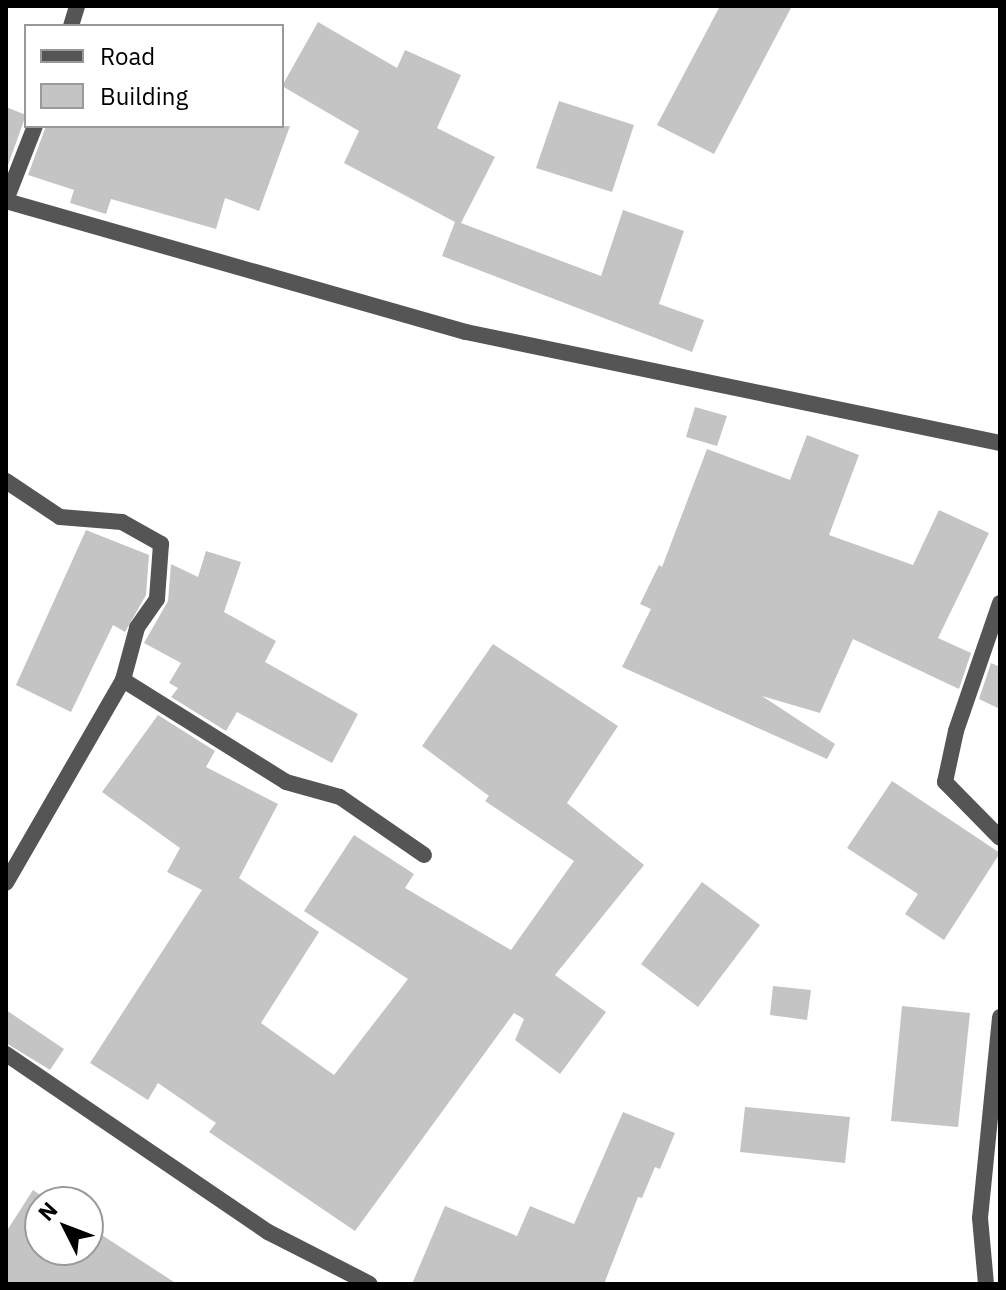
<!DOCTYPE html>
<style>
body{margin:0}
#map{position:relative;width:1006px;height:1290px;overflow:hidden;background:#fff;font-family:"IBM Plex Sans",sans-serif}
div>[style]{position:absolute}
.building>*{inset:0;background:#c4c4c4}
.street>*{height:16px;margin:-8px;padding:0 8px;transform-origin:8px;border-radius:8px;background:#555}
span{translate:-50% -50%;white-space:nowrap;text-align:center;line-height:1.15;-webkit-text-stroke:6px #fff;paint-order:stroke}
.frame{position:absolute;inset:0;border:8px solid #000;pointer-events:none}
.legend{position:absolute;left:24px;top:24px;width:260px;height:104px;box-sizing:border-box;background:#fff;border:2px solid #999;margin:0;padding:10px 14px;list-style:none;font-size:24px;color:#000}
.legend li{display:flex;align-items:center;gap:16px;height:40px}
.legend b{width:40px;border:2px solid #999}
.north{position:absolute;left:24px;top:1186px;width:80px;height:80px;box-sizing:border-box;background:#fff;border:2px solid #999;border-radius:50%;rotate:312deg;font-size:22px;font-weight:700;line-height:32px;text-align:center;color:#000}
.north::after{content:'';display:block;margin:auto;width:28px;height:36px;background:#000;clip-path:polygon(50% 0,100% 100%,50% 72%,0 100%)}
</style>
<div id="map">
<div class="building">
<div style="clip-path:polygon(720px 6px,792px 6px,714px 154px,657px 125px)"></div>
<div style="clip-path:polygon(318px 22px,397px 68px,405px 50px,461px 75px,437px 128px,495px 157px,461px 223px,601px 276px,623px 210px,684px 231px,659px 304px,704px 320px,692px 352px,442px 256px,455px 222px,344px 163px,359px 131px,282px 86px)"></div>
<div style="clip-path:polygon(559px 101px,634px 125px,612px 192px,536px 168px)"></div>
<div style="clip-path:polygon(6px 107px,26px 115px,7px 168px,6px 168px)"></div>
<div style="clip-path:polygon(46px 126px,290px 126px,259px 211px,225px 198px,216px 229px,111px 199px,106px 214px,70px 203px,74px 190px,28px 175px)"></div>
<div style="clip-path:polygon(695px 407px,727px 416px,717px 446px,686px 437px)"></div>
<div style="clip-path:polygon(807px 435px,859px 455px,829px 535px,913px 565px,939px 510px,989px 533px,938px 638px,971px 653px,959px 689px,853px 639px,820px 713px,762px 696px,835px 744px,827px 759px,622px 667px,651px 609px,640px 604px,659px 565px,662px 567px,707px 449px,790px 480px)"></div>
<div style="clip-path:polygon(86px 530px,149px 555px,146px 595px,125px 632px,113px 625px,71px 712px,16px 685px)"></div>
<div style="clip-path:polygon(206px 551px,241px 562px,224px 612px,276px 641px,265px 662px,358px 714px,332px 763px,237px 712px,226px 731px,171px 697px,178px 688px,169px 683px,181px 663px,144px 643px,168px 601px,171px 564px,198px 577px)"></div>
<div style="clip-path:polygon(493px 644px,618px 726px,567px 803px,644px 865px,555px 975px,606px 1012px,560px 1074px,515px 1040px,524px 1019px,514px 1013px,355px 1231px,209px 1132px,216px 1123px,158px 1083px,148px 1100px,90px 1063px,202px 890px,167px 872px,180px 848px,102px 792px,158px 715px,215px 751px,206px 767px,278px 804px,239px 878px,319px 932px,261px 1023px,334px 1075px,408px 979px,304px 911px,354px 835px,414px 874px,405px 888px,511px 950px,574px 861px,485px 801px,489px 796px,422px 746px)"></div>
<div style="clip-path:polygon(991px 663px,1000px 667px,1000px 709px,979px 699px)"></div>
<div style="clip-path:polygon(892px 781px,1000px 853px,944px 940px,905px 914px,918px 894px,847px 848px)"></div>
<div style="clip-path:polygon(702px 882px,760px 925px,698px 1007px,641px 964px)"></div>
<div style="clip-path:polygon(773px 986px,811px 990px,807px 1020px,770px 1015px)"></div>
<div style="clip-path:polygon(902px 1006px,970px 1013px,958px 1127px,891px 1121px)"></div>
<div style="clip-path:polygon(6px 1010px,64px 1049px,50px 1070px,6px 1043px)"></div>
<div style="clip-path:polygon(745px 1107px,850px 1117px,845px 1163px,740px 1152px)"></div>
<div style="clip-path:polygon(623px 1112px,675px 1133px,660px 1169px,655px 1167px,642px 1198px,638px 1197px,604px 1284px,412px 1284px,445px 1206px,517px 1236px,530px 1206px,574px 1224px)"></div>
<div style="clip-path:polygon(33px 1190px,51px 1202px,40px 1202px,40px 1250px,88px 1250px,88px 1226px,177px 1284px,6px 1284px,6px 1232px)"></div>
</div>
<div class="street">
<div style="left:71px;top:26px;width:21px;rotate:-73deg"></div>
<div style="left:6px;top:200px;width:79px;rotate:-68.6deg"></div>
<div style="left:6px;top:201px;width:478px;rotate:15.9deg"></div>
<div style="left:466px;top:332px;width:545px;rotate:11.74deg"></div>
<div style="left:6px;top:481px;width:65px;rotate:33.7deg"></div>
<div style="left:60px;top:517px;width:62px;rotate:4.6deg"></div>
<div style="left:122px;top:522px;width:45px;rotate:29.4deg"></div>
<div style="left:161px;top:544px;width:55px;rotate:94.2deg"></div>
<div style="left:157px;top:599px;width:35px;rotate:125deg"></div>
<div style="left:137px;top:628px;width:54px;rotate:105.1deg"></div>
<div style="left:123px;top:680px;width:234px;rotate:120deg"></div>
<div style="left:1000px;top:603px;width:135px;rotate:109deg"></div>
<div style="left:956px;top:731px;width:52px;rotate:102.2deg"></div>
<div style="left:945px;top:782px;width:78px;rotate:45.5deg"></div>
<div style="left:123px;top:680px;width:192px;rotate:32deg"></div>
<div style="left:286px;top:782px;width:56px;rotate:15.5deg"></div>
<div style="left:340px;top:797px;width:102px;rotate:34.6deg"></div>
<div style="left:6px;top:1054px;width:317px;rotate:34.2deg"></div>
<div style="left:268px;top:1232px;width:114px;rotate:27deg"></div>
<div style="left:986px;top:1284px;width:66px;rotate:-95.2deg"></div>
<div style="left:980px;top:1218px;width:202px;rotate:-84.3deg"></div>
</div>
<div class="frame"></div>
<ul class="legend">
<li><b style="height:10px;background:#555"></b>Road</li>
<li><b style="height:22px;background:#c4c4c4"></b>Building</li>
</ul>
<div class="north">N</div>
</div>
